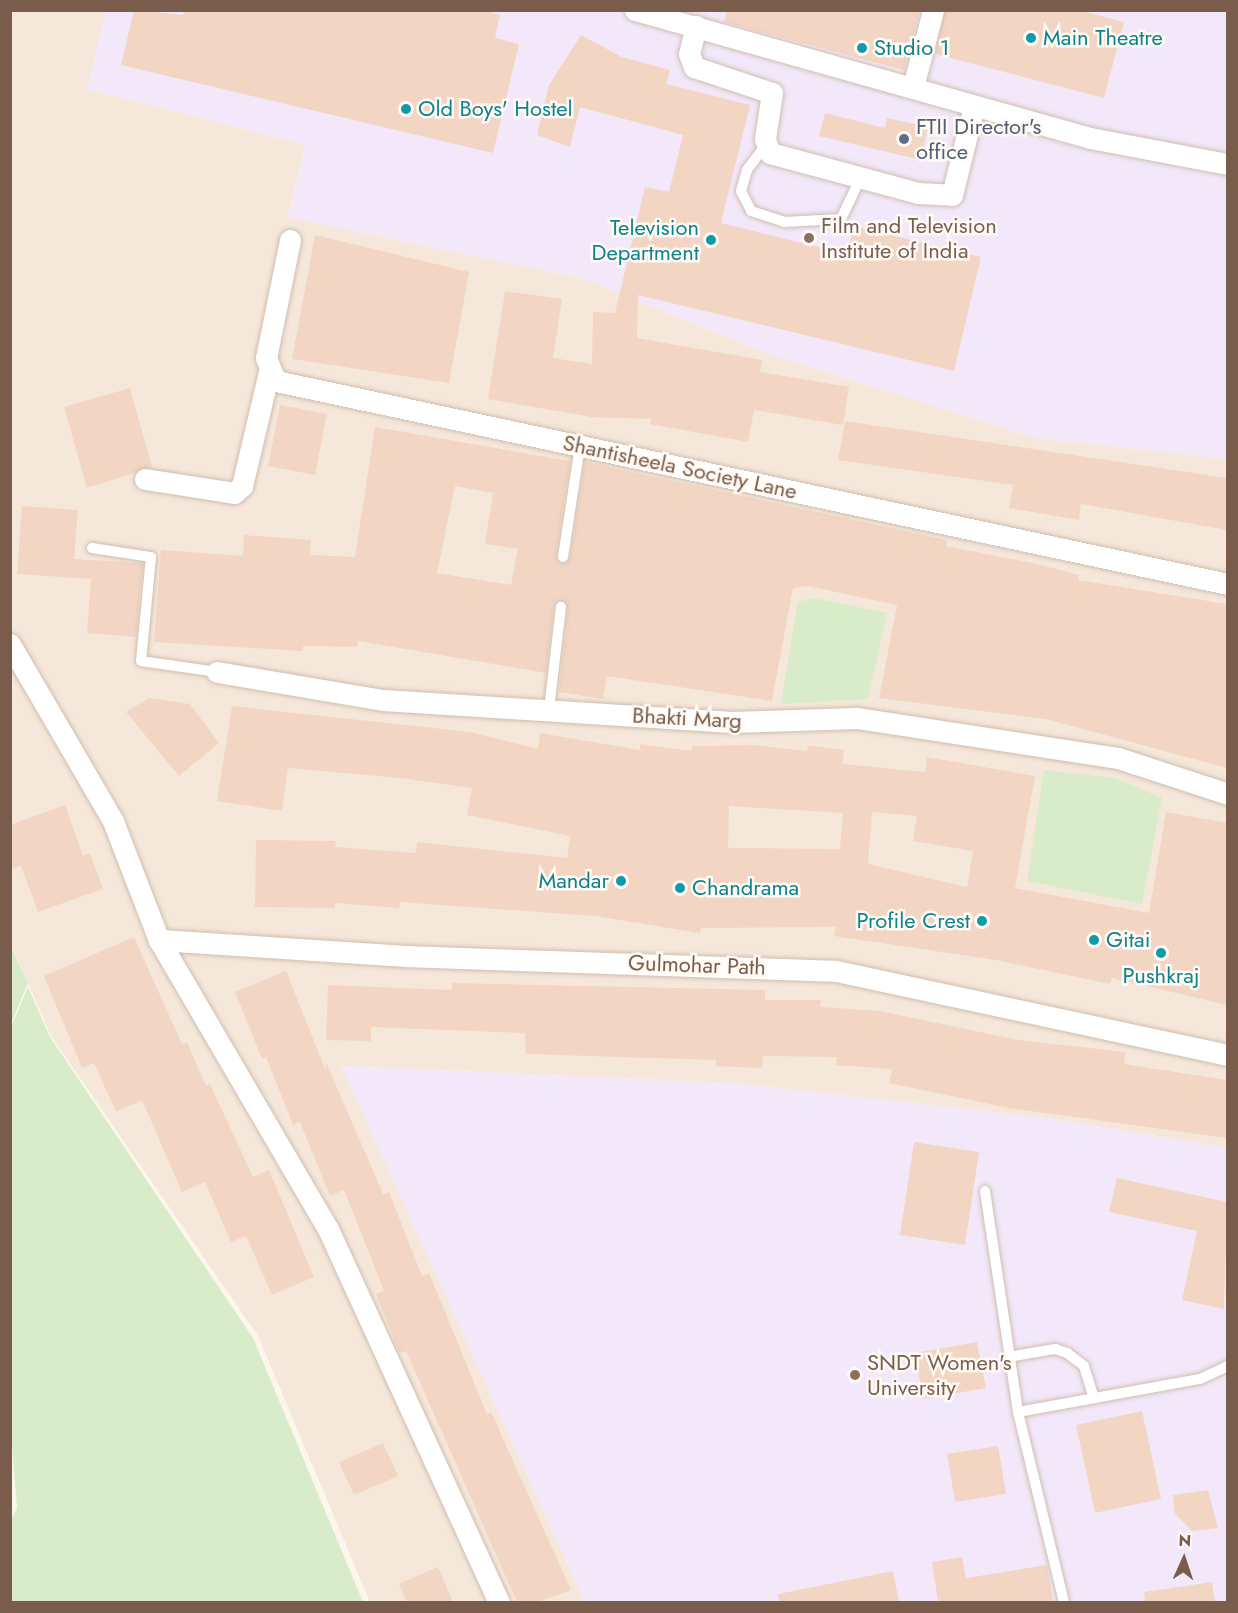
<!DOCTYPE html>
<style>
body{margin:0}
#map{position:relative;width:1238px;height:1613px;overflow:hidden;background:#fdf6ec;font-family:Jost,sans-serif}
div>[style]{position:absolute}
.residential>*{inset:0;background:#f5e8da}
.education>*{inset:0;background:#f3e8fa}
.green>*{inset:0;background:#d8ecc9}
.building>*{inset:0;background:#f3d5c3}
.roads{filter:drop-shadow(0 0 2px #d1beb0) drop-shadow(0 0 2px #d1beb0)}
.lane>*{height:10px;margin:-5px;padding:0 5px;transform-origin:5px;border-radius:5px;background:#fff}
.street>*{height:21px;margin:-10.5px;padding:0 10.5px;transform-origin:10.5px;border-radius:10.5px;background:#fff}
.dots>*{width:16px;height:16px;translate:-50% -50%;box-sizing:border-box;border:3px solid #fffaf3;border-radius:50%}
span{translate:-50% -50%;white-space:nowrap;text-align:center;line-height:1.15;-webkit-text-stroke:5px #fffaf3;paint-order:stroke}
.culture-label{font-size:22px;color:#0d838f}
.left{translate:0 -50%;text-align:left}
.right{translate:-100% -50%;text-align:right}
.service-label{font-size:22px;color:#4e5e75}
.education-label{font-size:22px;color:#785e54}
.street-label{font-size:22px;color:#7a5c4d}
.frame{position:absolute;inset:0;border:12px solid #7a5c4d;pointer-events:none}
.north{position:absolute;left:1154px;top:1529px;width:60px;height:60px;-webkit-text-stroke:4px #fffaf3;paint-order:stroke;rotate:3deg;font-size:16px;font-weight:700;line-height:24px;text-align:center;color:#7a5c4d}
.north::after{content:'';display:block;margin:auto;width:21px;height:27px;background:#7a5c4d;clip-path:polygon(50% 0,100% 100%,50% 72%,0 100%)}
</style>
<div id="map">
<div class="residential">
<div style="clip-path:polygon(10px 11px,106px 11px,87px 89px,305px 144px,288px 217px,585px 279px,769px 354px,1036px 438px,1227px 459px,1227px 1148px,1047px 1118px,733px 1083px,342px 1066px,585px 1602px,370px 1602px,258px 1336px,51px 1036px,11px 944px)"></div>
</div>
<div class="education">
<div style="clip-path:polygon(106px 11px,1227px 11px,1227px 459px,1036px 438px,769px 354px,585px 279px,288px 217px,305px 144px,87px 89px)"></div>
<div style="clip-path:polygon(341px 1066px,733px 1083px,1047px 1118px,1227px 1148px,1227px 1602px,585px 1602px)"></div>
</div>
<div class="green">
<div style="clip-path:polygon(814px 598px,887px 613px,868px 699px,781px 704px,798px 602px)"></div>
<div style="clip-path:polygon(1044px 770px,1115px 778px,1162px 798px,1142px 904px,1027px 881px)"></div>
<div style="clip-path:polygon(10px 944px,28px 983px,11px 1024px,10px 1024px)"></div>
<div style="clip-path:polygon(28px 987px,50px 1037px,253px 1338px,363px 1602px,11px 1602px,11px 1519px,17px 1508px,10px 1420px,10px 1030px)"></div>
</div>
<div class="building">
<div style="clip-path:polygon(134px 10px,183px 15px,184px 10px,483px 10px,500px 15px,495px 38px,519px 44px,493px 153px,121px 65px)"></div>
<div style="clip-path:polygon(727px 10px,920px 10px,904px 70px,724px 22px)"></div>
<div style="clip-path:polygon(945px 10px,1078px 10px,1124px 22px,1104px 98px,935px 54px)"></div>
<div style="clip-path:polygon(581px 35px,622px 57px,670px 70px,666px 84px,750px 105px,721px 223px,847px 254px,854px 226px,981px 257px,954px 371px,638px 295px,637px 338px,762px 360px,760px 372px,849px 387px,843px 425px,754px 410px,748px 442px,650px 424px,651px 419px,591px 417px,488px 399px,505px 291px,562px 299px,553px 358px,592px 364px,593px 312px,615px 313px,645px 187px,669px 192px,683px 135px,580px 107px,570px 147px,537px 135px,549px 85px)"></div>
<div style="clip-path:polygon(825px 113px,885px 128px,887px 118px,928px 127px,921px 160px,819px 136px)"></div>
<div style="clip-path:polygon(315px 235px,469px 272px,449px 383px,292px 359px)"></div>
<div style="clip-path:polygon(130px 388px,152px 467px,87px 488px,64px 407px)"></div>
<div style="clip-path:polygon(280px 405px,327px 414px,315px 475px,268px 466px)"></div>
<div style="clip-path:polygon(845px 421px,1227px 478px,1227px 530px,1081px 504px,1079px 520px,1009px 508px,1013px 485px,838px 460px)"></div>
<div style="clip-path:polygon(evenodd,375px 427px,570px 461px,556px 556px,561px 564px,570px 558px,585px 462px,947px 540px,946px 546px,1037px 564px,1079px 575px,1078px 580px,1227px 604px,1227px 768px,1046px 719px,879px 698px,897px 605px,807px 586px,793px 588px,772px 701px,607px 676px,603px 699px,559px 692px,568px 608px,561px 600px,554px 606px,546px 673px,358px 641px,357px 647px,303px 646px,303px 651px,154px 642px,161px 550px,243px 556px,244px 535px,311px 540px,310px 555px,355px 557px,375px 427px,455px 486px,493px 493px,485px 544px,518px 549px,511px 585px,437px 573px,455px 486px)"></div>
<div style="clip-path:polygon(22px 506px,78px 510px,74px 559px,143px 563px,136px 637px,87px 633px,91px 579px,17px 574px)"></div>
<div style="clip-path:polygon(149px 698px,190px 704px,219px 743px,179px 776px,126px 712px)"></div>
<div style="clip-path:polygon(evenodd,232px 706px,470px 732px,538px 749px,540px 733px,640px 750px,640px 744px,692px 751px,692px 746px,753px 745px,807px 751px,808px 745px,844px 750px,842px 764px,925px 772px,927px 757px,1035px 776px,1015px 888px,1149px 913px,1166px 812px,1227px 823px,1227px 1005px,1112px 978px,1110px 984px,996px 960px,834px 936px,836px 927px,701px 928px,700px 933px,595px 916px,400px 902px,399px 908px,335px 903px,335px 908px,255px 907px,256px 840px,336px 841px,335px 847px,416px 853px,417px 842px,567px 858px,570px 836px,467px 815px,472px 788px,400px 778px,288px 768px,282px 811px,217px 801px,232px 706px,729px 806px,843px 813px,840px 849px,728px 848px,729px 806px,232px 706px,872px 812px,917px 816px,913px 841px,973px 851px,967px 887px,868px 864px,872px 812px)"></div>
<div style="clip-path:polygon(65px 805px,83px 856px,90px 853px,103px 889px,38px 912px,21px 866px,10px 870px,10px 825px)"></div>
<div style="clip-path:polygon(134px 937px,182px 1044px,187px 1042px,206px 1086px,210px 1084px,253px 1177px,269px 1170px,314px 1277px,272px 1295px,246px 1236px,231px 1242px,205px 1182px,182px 1192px,142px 1100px,116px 1112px,94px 1063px,82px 1068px,44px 976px)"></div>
<div style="clip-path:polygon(286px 971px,326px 1071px,326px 1062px,383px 1194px,389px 1192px,422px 1276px,429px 1273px,487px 1414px,491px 1412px,571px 1590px,538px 1602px,517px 1602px,406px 1351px,400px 1353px,376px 1294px,384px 1291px,344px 1190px,330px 1196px,300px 1122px,293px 1125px,266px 1057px,262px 1059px,235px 992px)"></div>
<div style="clip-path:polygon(452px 983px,765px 990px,765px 1000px,821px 1000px,820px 1007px,880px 1011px,1018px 1040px,1125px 1052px,1124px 1064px,1227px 1080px,1227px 1138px,1009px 1108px,889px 1083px,892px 1069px,836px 1065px,837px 1057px,763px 1056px,762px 1068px,716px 1066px,716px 1060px,526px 1054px,525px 1033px,371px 1027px,371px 1041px,326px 1040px,328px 985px,452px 990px)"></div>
<div style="clip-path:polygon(914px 1142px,979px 1152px,965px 1245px,900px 1235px)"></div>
<div style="clip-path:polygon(1117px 1178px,1227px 1202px,1224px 1309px,1182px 1300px,1197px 1231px,1109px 1212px)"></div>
<div style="clip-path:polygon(977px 1342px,986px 1388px,923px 1399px,915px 1353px)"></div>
<div style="clip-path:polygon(1142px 1411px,1161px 1499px,1095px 1513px,1076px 1425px)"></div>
<div style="clip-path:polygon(383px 1443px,398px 1476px,354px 1495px,339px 1462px)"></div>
<div style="clip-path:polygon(998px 1446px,1006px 1494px,955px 1502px,947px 1454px)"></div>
<div style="clip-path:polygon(1208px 1490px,1218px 1528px,1192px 1531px,1175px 1514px,1173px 1495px)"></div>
<div style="clip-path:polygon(962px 1557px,966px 1578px,1047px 1565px,1053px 1602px,938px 1602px,932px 1562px)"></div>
<div style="clip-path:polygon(438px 1567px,453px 1602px,407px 1602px,399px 1584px)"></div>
<div style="clip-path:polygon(893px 1571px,899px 1602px,779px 1602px,778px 1594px)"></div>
<div style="clip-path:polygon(1212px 1582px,1215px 1602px,1145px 1602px,1144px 1592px)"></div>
</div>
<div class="roads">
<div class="lane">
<div style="left:765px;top:146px;width:30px;rotate:127deg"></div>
<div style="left:747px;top:170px;width:22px;rotate:106deg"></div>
<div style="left:741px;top:191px;width:22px;rotate:63deg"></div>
<div style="left:751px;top:211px;width:35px;rotate:18deg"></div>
<div style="left:784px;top:222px;width:57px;rotate:-3deg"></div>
<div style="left:841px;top:219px;width:47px;rotate:-64.5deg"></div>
<div style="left:92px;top:548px;width:60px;rotate:8.7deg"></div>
<div style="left:151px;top:557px;width:104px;rotate:95.5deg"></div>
<div style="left:141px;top:661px;width:77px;rotate:8.2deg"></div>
<div style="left:563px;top:557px;width:112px;rotate:-81.3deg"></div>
<div style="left:549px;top:709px;width:103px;rotate:-83.3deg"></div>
<div style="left:985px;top:1191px;width:223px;rotate:81.5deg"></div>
<div style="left:1018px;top:1412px;width:195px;rotate:76.4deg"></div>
<div style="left:1008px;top:1357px;width:48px;rotate:-9.7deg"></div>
<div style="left:1055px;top:1349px;width:13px;rotate:18deg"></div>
<div style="left:1067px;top:1353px;width:21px;rotate:37deg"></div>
<div style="left:1084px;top:1366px;width:34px;rotate:73deg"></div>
<div style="left:1018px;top:1412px;width:185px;rotate:-10.3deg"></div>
<div style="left:1200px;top:1379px;width:31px;rotate:-25deg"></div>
</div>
<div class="street">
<div style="left:635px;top:10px;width:473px;rotate:15.7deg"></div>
<div style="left:1090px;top:138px;width:140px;rotate:10.7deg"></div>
<div style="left:696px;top:26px;width:29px;rotate:104deg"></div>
<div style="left:689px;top:54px;width:14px;rotate:69deg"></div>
<div style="left:694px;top:67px;width:82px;rotate:18.4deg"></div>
<div style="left:772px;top:93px;width:47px;rotate:98.7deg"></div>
<div style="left:765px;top:139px;width:15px;rotate:70deg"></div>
<div style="left:770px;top:153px;width:153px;rotate:15.1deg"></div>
<div style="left:918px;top:193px;width:34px;rotate:3deg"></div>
<div style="left:952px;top:195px;width:92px;rotate:-76.1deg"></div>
<div style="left:913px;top:87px;width:80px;rotate:-75.4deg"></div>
<div style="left:290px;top:240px;width:120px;rotate:101.5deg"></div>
<div style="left:266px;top:358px;width:25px;rotate:67deg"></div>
<div style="left:276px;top:381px;width:973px;rotate:12.04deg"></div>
<div style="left:145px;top:479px;width:90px;rotate:8.9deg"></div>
<div style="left:234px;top:493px;width:11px;rotate:-41deg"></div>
<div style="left:242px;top:486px;width:117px;rotate:-76.7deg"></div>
<div style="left:10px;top:644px;width:205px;rotate:59.8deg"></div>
<div style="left:113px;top:821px;width:128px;rotate:68.9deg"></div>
<div style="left:159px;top:940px;width:335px;rotate:59.7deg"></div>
<div style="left:328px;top:1229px;width:410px;rotate:65.4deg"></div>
<div style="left:217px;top:672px;width:168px;rotate:9.6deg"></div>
<div style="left:383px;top:700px;width:350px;rotate:3.6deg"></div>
<div style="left:732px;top:722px;width:125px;rotate:-1.8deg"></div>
<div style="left:857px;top:718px;width:264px;rotate:8.7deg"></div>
<div style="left:1118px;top:758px;width:116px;rotate:18.1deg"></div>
<div style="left:159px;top:940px;width:249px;rotate:3.7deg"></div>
<div style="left:407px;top:956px;width:429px;rotate:2deg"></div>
<div style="left:836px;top:971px;width:401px;rotate:12.1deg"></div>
</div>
</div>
<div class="dots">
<div style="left:1031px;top:38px;background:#0f9aa8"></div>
<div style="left:862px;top:48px;background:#0f9aa8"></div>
<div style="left:406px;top:109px;background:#0f9aa8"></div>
<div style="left:904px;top:139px;background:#5c6f8a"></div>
<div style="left:809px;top:238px;background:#8d6e63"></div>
<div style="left:711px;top:240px;background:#0f9aa8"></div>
<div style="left:621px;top:881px;background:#0f9aa8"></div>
<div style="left:680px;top:888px;background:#0f9aa8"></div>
<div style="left:982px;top:921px;background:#0f9aa8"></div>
<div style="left:1094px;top:940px;background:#0f9aa8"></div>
<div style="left:1161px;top:953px;background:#0f9aa8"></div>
<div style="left:855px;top:1375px;background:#8d6e63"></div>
</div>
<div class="culture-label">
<span class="left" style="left:1043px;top:38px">Main Theatre</span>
<span class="left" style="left:874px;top:48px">Studio 1</span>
<span class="left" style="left:418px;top:109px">Old Boys' Hostel</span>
<span class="right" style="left:699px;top:240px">Television<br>Department</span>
<span class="right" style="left:609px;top:881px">Mandar</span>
<span class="left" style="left:692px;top:888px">Chandrama</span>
<span class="right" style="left:970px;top:921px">Profile Crest</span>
<span class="left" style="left:1106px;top:940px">Gitai</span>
<span style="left:1161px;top:976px">Pushkraj</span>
</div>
<div class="service-label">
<span class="left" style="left:916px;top:139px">FTII Director's<br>office</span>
</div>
<div class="education-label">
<span class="left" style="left:821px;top:238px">Film and Television<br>Institute of India</span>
<span class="left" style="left:867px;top:1375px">SNDT Women's<br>University</span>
</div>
<div class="street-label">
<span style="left:680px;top:467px;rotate:12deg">Shantisheela Society Lane</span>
<span style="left:687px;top:718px;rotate:3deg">Bhakti Marg</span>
<span style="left:697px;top:965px;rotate:2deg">Gulmohar Path</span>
</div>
<div class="frame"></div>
<div class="north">N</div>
</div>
